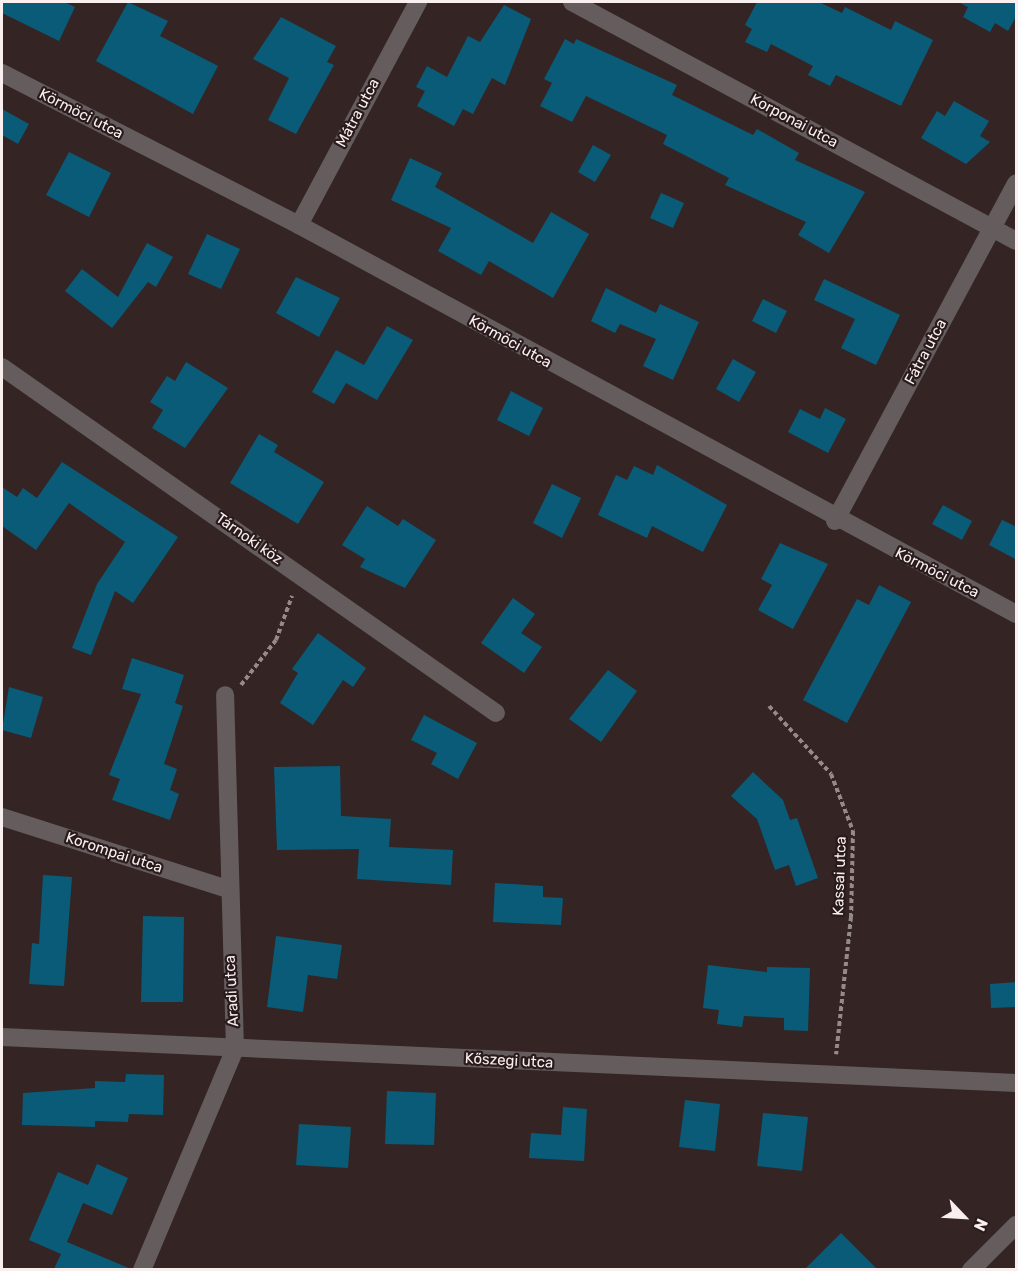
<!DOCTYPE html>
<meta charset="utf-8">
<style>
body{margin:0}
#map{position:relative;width:1018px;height:1271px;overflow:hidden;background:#342524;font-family:Rubik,sans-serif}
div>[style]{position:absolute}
.building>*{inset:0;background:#095b78}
.path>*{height:4px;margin-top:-2px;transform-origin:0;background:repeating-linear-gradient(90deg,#968989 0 4.5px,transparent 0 7.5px)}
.street>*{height:18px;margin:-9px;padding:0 9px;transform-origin:9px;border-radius:9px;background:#655d5d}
span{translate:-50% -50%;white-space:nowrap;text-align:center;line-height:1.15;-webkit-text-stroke:4.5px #291b1b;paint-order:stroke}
.street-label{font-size:15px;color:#faefef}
.frame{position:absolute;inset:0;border:3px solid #faefef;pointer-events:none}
.north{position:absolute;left:934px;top:1187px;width:60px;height:60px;-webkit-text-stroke:4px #291b1b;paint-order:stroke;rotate:115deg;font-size:16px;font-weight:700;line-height:24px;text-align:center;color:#faefef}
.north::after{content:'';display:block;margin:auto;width:21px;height:27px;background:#faefef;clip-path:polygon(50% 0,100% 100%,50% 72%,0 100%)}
</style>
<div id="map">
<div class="building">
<div style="clip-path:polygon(2px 2px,64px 2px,75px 7px,59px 41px,2px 13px)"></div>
<div style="clip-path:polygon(128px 2px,168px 21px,160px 36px,218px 66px,193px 114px,96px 61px)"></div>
<div style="clip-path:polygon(757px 2px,819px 2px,842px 13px,845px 7px,891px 30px,895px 21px,933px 40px,901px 106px,836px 75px,830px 86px,808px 75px,813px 66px,771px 44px,767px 52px,745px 42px,752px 29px,745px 25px)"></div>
<div style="clip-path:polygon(958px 2px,1017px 2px,1017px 15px,1008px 31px,995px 23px,990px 32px,963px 17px,968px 7px)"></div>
<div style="clip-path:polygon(504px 5px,531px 19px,505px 85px,492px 78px,473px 114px,463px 109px,454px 126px,417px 106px,425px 91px,416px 87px,427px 66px,447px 77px,468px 36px,480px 42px)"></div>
<div style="clip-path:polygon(281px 17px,336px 46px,327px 62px,334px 65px,296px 134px,268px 120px,289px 78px,253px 59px)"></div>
<div style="clip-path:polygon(565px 39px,574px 44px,576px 39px,677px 85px,672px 95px,753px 135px,757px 129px,799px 153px,795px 160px,865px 192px,829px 253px,798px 235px,806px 222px,725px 185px,729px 178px,663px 144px,667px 135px,586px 96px,572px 122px,540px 106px,552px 83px,544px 79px)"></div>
<div style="clip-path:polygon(954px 101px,989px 121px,980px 136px,990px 142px,966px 164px,921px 138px,937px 111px,945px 116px)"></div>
<div style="clip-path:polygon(2px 109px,29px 124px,18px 144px,2px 135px)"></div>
<div style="clip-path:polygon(593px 145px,611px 155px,595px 182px,578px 172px)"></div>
<div style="clip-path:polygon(69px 152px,111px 173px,89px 217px,46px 195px)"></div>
<div style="clip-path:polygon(410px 158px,442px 173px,435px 187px,533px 243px,551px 212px,589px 234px,553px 298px,489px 261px,481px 275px,438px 251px,451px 228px,391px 200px)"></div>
<div style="clip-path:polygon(661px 193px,684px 203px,673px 228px,650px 218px)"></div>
<div style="clip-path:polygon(207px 234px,240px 249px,221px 289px,188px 274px)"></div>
<div style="clip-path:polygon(147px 243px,173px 257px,156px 287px,148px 282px,112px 328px,65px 291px,82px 269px,118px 297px)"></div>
<div style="clip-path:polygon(296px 277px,340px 298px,319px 337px,276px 313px)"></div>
<div style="clip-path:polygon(824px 279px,900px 315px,876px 365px,841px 348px,855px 319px,814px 300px)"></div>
<div style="clip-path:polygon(606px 288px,656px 313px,660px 304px,699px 322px,673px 380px,643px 366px,656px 339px,620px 324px,615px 333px,591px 321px)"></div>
<div style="clip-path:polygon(763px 299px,787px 311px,776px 333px,752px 321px)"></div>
<div style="clip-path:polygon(387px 326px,413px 340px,377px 400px,346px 383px,334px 404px,312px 392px,336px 350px,364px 365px)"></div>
<div style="clip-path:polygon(733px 359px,756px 372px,739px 402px,716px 389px)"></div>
<div style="clip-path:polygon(186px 362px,228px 388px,185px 448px,152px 428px,163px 410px,150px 402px,167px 376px,175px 381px)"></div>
<div style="clip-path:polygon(511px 391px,543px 408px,529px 436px,497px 420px)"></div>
<div style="clip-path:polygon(825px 408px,846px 419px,828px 453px,788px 432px,800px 409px,820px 419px)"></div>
<div style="clip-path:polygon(259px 434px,278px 445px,274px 452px,324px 482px,298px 524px,230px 483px)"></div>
<div style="clip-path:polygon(62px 462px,178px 537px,133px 603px,115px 591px,91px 655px,72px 648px,97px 584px,125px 542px,69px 503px,36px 550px,2px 526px,2px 487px,17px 497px,23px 488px,37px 498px)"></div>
<div style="clip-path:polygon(657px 465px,727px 505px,703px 552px,652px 526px,647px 538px,598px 515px,616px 475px,627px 480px,634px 466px,653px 475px)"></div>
<div style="clip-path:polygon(552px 484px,581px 498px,562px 538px,533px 523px)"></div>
<div style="clip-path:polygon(943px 505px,972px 521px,962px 540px,932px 524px)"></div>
<div style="clip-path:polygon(367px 506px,398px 526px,403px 519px,436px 540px,405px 588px,360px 567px,365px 559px,342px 545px)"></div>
<div style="clip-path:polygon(1002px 520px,1017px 527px,1017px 560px,989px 545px)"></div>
<div style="clip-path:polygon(780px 543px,828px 564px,793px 629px,758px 610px,772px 585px,761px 579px)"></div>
<div style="clip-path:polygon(879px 585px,911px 602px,847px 723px,803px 700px,857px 599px,869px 605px)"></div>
<div style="clip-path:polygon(513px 598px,535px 614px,521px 633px,542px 647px,524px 673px,481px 643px)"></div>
<div style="clip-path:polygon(318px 633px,366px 668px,353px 687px,343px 680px,313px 725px,280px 703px,298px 673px,292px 669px)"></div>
<div style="clip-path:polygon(132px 658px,184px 675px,175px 703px,183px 706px,164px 764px,177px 769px,170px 790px,179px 794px,170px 820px,112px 800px,120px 779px,109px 775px,141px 694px,122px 689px)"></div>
<div style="clip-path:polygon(608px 670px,637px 691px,601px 742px,569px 719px)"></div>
<div style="clip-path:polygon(9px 687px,43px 697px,31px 738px,2px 730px)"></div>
<div style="clip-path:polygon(424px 715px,477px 743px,458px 779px,431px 764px,437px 753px,411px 740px)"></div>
<div style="clip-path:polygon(340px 766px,341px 816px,391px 819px,389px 847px,453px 850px,451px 885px,357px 879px,359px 849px,277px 850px,274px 767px)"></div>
<div style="clip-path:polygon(753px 772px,783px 800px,790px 820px,797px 818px,818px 878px,796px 886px,789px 865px,775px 870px,757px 819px,731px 796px)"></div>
<div style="clip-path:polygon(43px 875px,72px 877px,64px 986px,29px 984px,32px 943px,39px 944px)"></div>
<div style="clip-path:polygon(495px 883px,543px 886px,543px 897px,563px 898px,561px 925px,493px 922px)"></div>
<div style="clip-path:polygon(143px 916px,184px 917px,183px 1002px,141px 1002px)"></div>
<div style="clip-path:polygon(276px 936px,342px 945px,337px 979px,308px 975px,303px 1012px,267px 1007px)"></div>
<div style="clip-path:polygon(708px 965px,767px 972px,767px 967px,810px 968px,808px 1031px,784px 1030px,784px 1018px,744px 1016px,742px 1027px,717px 1024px,719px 1010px,703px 1008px)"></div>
<div style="clip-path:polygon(1017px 982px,1017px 1007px,991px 1008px,990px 984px)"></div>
<div style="clip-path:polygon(126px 1074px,164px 1075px,163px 1115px,129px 1114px,128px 1122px,95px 1121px,95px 1127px,22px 1125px,23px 1093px,95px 1088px,95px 1081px,125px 1082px)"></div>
<div style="clip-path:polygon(387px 1091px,436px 1093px,434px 1145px,385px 1144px)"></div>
<div style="clip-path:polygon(685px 1100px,720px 1104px,715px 1151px,679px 1147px)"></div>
<div style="clip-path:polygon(563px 1107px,587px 1109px,584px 1161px,529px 1158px,531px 1133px,561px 1135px)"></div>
<div style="clip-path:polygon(763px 1113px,808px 1117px,802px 1171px,757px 1166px)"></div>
<div style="clip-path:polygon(299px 1124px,351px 1127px,348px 1168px,296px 1165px)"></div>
<div style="clip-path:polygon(97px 1164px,128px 1178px,112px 1215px,83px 1203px,67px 1242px,131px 1269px,54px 1269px,61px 1254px,29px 1240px,58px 1172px,88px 1185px)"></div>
<div style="clip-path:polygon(841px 1233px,877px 1269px,805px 1269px)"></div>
</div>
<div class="path">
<div style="left:241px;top:685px;width:57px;rotate:-52.1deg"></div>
<div style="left:276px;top:640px;width:47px;rotate:-70deg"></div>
<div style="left:769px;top:706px;width:92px;rotate:47.6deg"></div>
<div style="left:831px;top:774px;width:61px;rotate:68.9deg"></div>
<div style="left:853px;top:831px;width:86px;rotate:91.3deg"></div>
<div style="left:851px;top:917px;width:138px;rotate:96.2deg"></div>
</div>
<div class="street">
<div style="left:572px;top:2px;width:504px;rotate:28.29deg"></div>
<div style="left:2px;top:73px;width:334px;rotate:27.1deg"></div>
<div style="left:299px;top:225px;width:816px;rotate:28.48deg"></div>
<div style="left:299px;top:225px;width:253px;rotate:-61.9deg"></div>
<div style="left:2px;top:367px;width:603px;rotate:35.01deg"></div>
<div style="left:835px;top:521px;width:383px;rotate:-61.8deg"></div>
<div style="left:2px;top:817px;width:236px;rotate:17.7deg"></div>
<div style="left:2px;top:1037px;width:1015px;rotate:2.6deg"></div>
<div style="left:142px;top:1270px;width:240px;rotate:-67.2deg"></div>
<div style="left:235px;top:1049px;width:354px;rotate:-91.6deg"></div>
<div style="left:971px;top:1270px;width:64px;rotate:-45deg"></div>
</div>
<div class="street-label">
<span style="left:358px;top:113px;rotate:-62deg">Mátra utca</span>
<span style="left:81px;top:114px;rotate:27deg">Körmöci utca</span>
<span style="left:794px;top:121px;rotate:28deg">Korponai utca</span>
<span style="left:510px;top:342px;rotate:29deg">Körmöci utca</span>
<span style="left:926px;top:352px;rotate:-62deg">Fátra utca</span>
<span style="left:249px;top:539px;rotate:35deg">Tárnoki köz</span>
<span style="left:937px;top:573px;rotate:27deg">Körmöci utca</span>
<span style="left:114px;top:853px;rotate:18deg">Korompai utca</span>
<span style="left:840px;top:876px;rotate:-88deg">Kassai utca</span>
<span style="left:232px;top:991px;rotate:-93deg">Aradi utca</span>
<span style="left:509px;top:1061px;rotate:3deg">Kőszegi utca</span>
</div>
<div class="frame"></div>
<div class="north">N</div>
</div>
